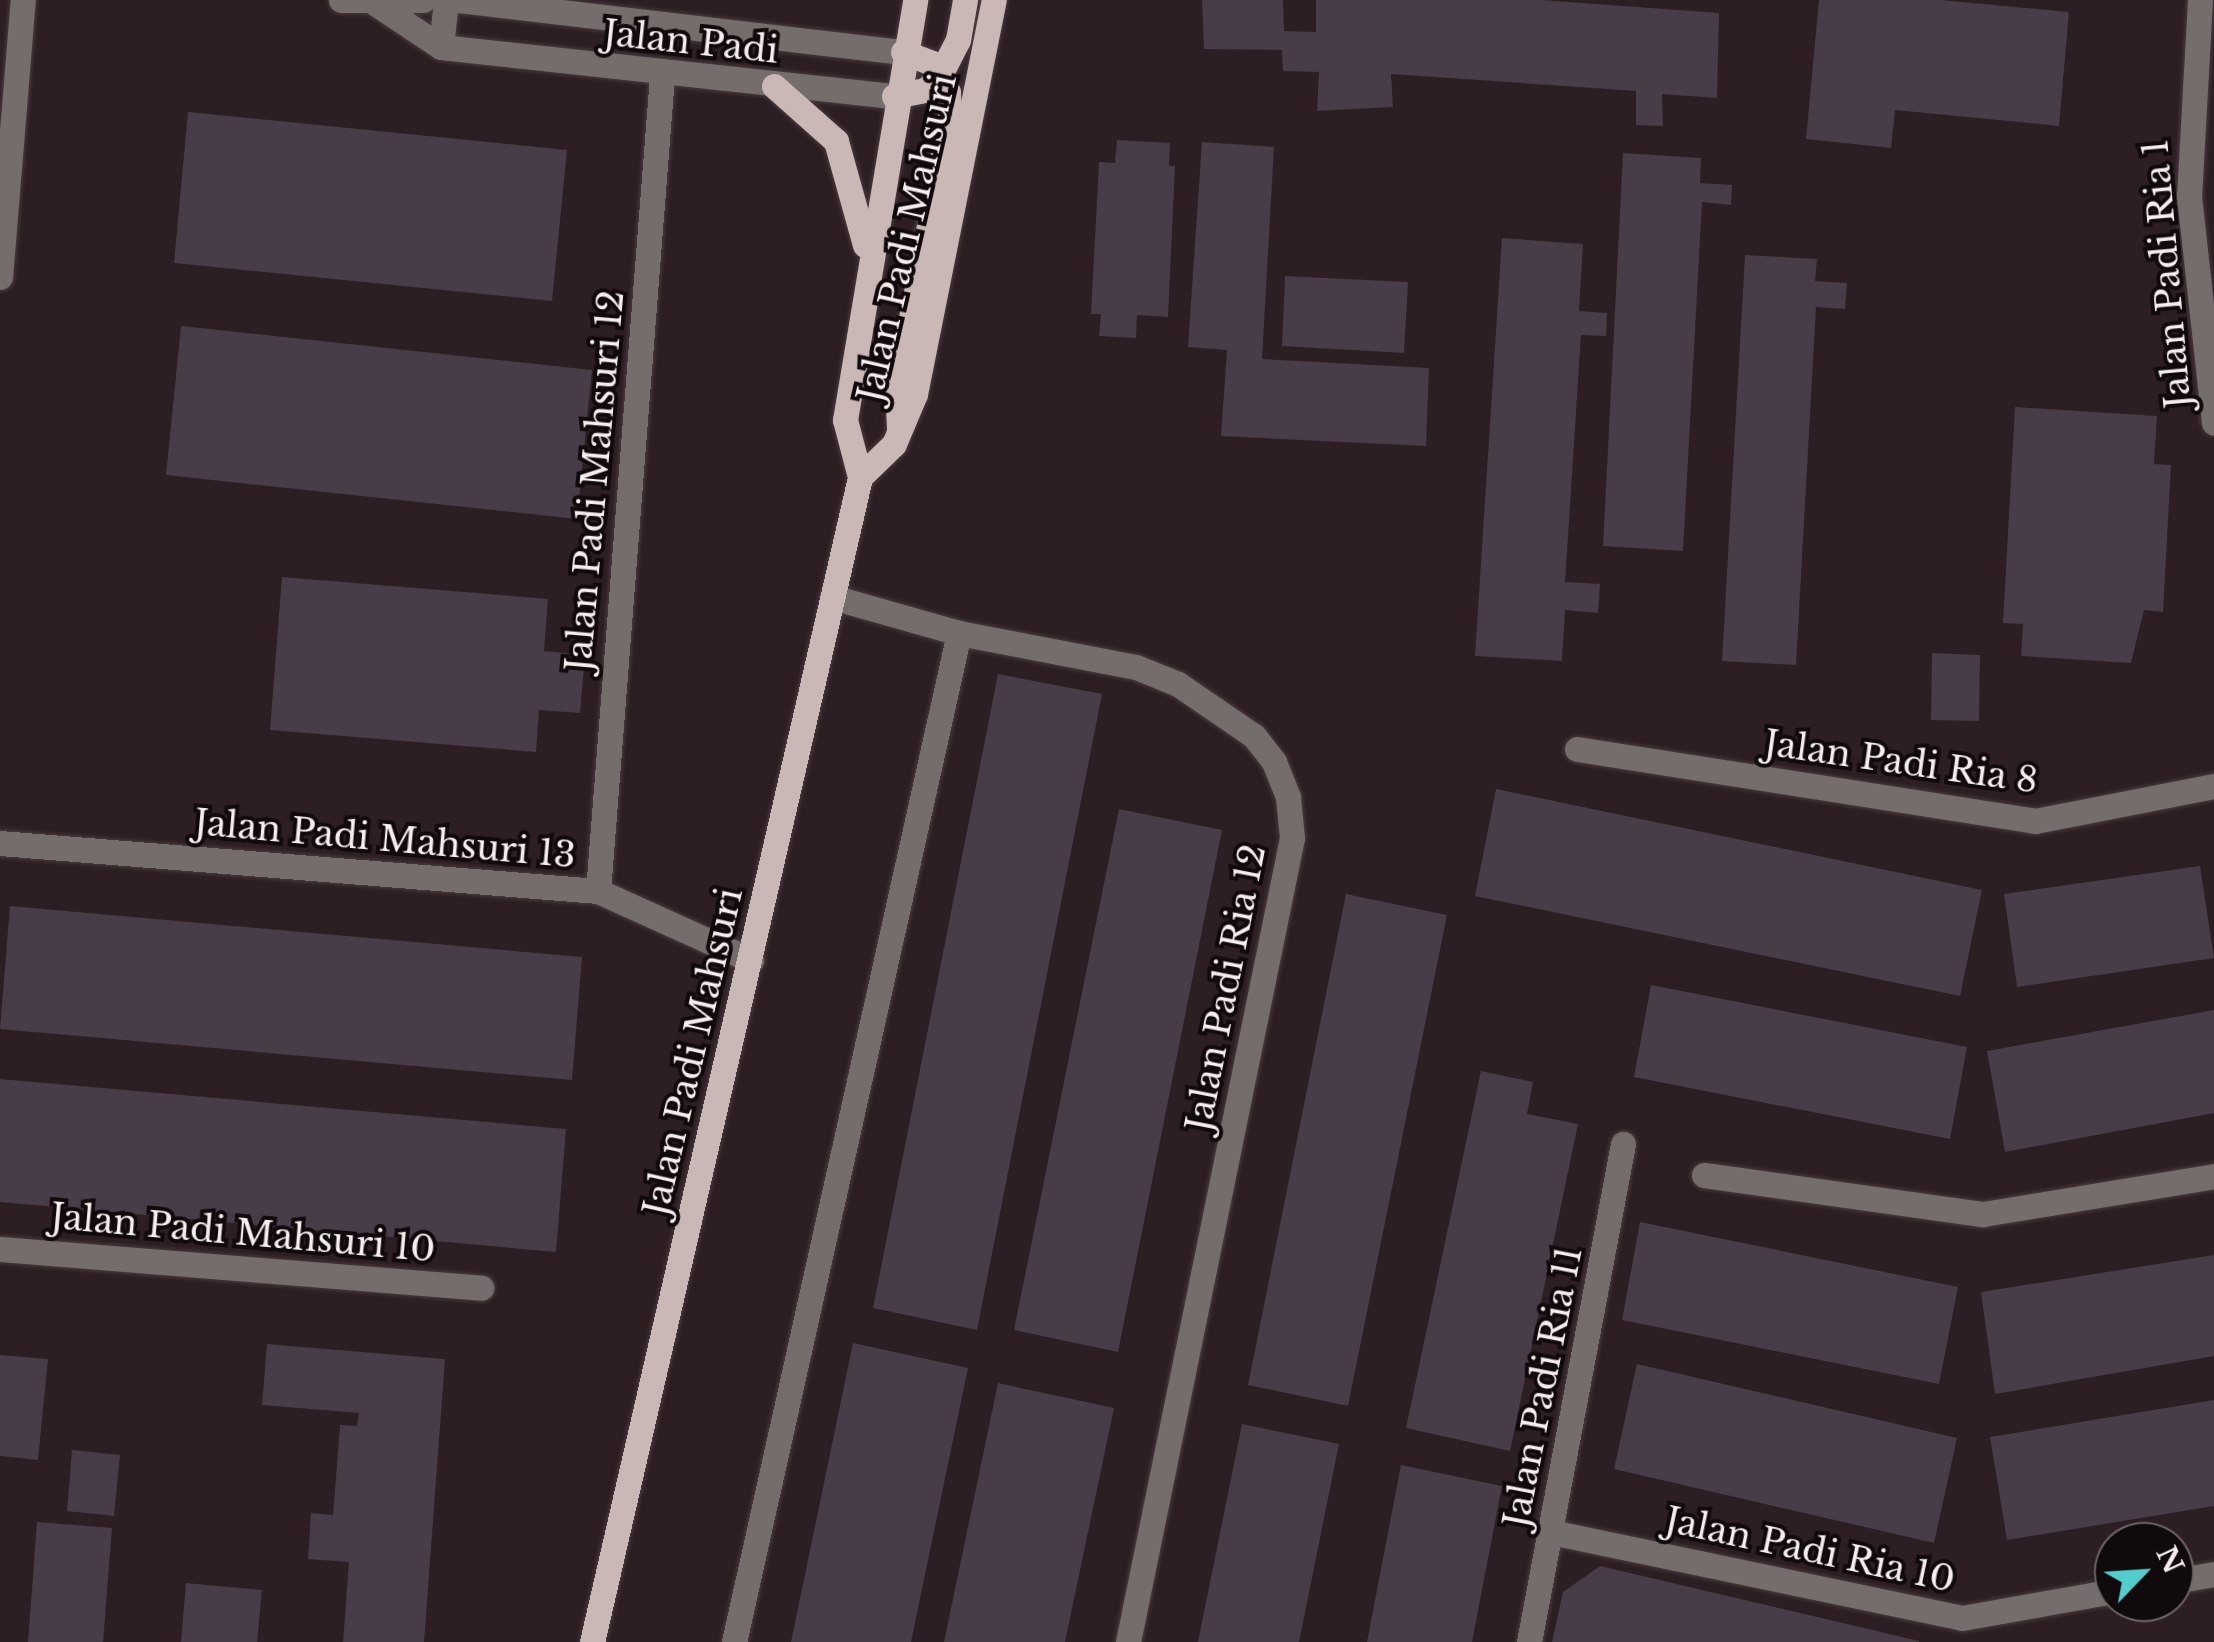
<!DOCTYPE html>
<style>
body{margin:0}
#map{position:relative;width:2214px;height:1642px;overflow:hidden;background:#2c1e22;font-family:"Libre Baskerville",serif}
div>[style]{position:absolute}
.building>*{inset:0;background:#473c47}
.roads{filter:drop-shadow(0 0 2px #483b3f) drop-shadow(0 0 2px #483b3f)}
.minor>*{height:25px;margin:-12.5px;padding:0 12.5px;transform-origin:12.5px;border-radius:12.5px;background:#756d6b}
.major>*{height:25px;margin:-12.5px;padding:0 12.5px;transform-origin:12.5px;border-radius:12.5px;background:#c9b8b5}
span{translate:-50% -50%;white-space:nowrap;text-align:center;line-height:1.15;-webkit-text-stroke:8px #100a0c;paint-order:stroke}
.street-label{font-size:35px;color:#f7edef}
.north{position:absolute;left:2094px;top:1522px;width:100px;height:100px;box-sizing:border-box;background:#100a0c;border:2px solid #6c6567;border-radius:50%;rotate:65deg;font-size:28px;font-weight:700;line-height:40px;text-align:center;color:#f7edef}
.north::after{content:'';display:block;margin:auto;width:35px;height:45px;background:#52cdcd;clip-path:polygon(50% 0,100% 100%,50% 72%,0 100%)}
</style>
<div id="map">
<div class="building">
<div style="clip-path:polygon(1202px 0,1283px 0,1284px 31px,1316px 32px,1316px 0,1541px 0,1719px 13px,1717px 98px,1662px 94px,1663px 126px,1636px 125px,1636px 91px,1391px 74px,1393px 107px,1317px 111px,1319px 72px,1283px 71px,1282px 50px,1204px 49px)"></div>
<div style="clip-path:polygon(1819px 0,1941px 0,2069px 12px,2059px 126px,1895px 110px,1891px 148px,1806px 139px)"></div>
<div style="clip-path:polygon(188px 112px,567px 150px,552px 301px,174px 263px)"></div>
<div style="clip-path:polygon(1117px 140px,1170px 143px,1169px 166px,1175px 166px,1168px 317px,1137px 315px,1136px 338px,1099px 336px,1101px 314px,1091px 314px,1099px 162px,1115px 163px)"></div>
<div style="clip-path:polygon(1202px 142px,1274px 147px,1262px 359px,1429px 368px,1426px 446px,1221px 436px,1227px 350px,1188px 347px)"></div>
<div style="clip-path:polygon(1623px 153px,1701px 158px,1700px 183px,1732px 185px,1731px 205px,1702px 202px,1683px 551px,1603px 546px)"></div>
<div style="clip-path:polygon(1502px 238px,1583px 244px,1579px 311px,1607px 313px,1606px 336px,1581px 335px,1565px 582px,1600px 584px,1598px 613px,1565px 610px,1562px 661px,1475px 656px)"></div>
<div style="clip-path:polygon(1745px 255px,1817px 259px,1815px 281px,1847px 283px,1845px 309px,1816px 307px,1796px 665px,1722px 661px)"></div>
<div style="clip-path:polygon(1285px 276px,1408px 282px,1404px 353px,1282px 346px)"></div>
<div style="clip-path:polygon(181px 326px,592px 370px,577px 519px,166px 475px)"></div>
<div style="clip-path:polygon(2015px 407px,2157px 416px,2154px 464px,2171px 465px,2163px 612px,2144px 610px,2131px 663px,2021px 656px,2023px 624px,2003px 623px)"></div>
<div style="clip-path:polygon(282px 577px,548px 599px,544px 651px,585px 655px,580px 713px,539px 710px,536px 752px,270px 730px)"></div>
<div style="clip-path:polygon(1932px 653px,1980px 655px,1979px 721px,1931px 720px)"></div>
<div style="clip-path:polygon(998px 674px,1102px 694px,977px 1330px,873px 1308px)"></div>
<div style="clip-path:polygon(1496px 789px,1982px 890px,1960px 996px,1475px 896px)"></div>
<div style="clip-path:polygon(1119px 809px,1222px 830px,1118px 1352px,1014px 1330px)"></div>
<div style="clip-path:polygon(2200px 866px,2214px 958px,2017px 987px,2004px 894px)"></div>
<div style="clip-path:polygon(1346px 894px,1447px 915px,1348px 1406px,1248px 1385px)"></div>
<div style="clip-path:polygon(10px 906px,582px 957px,572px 1080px,0 1029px)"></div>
<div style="clip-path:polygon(1651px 985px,1967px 1047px,1950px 1139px,1634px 1077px)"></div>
<div style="clip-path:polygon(2214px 1010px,2214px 1113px,2005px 1152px,1987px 1051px)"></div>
<div style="clip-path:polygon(1481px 1071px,1533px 1082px,1527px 1114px,1578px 1124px,1510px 1451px,1406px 1428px)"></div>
<div style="clip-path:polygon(0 1079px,566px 1129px,556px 1252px,0 1202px)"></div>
<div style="clip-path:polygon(1640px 1222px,1958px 1287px,1939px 1384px,1622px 1320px)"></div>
<div style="clip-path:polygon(2214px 1255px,2214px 1356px,1995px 1394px,1981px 1292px)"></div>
<div style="clip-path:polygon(853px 1343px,968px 1368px,911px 1642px,791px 1642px)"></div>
<div style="clip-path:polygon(267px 1344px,445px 1359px,424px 1642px,343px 1642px,349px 1562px,308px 1559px,311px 1513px,333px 1515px,340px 1425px,357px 1426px,359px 1413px,262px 1405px)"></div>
<div style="clip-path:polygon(0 1355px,48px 1359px,38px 1460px,0 1456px)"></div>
<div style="clip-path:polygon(1637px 1364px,1957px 1438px,1934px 1543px,1614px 1469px)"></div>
<div style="clip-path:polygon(998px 1383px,1114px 1408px,1065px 1642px,944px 1642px)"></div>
<div style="clip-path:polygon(2214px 1400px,2214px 1506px,2007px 1540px,1990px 1437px)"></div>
<div style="clip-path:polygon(1242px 1424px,1339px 1444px,1299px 1642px,1198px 1642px)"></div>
<div style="clip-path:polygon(72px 1450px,120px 1455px,114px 1516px,67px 1511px)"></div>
<div style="clip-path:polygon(1401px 1465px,1502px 1486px,1472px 1642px,1367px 1642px)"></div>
<div style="clip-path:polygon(37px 1522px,112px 1528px,103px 1642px,28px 1642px)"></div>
<div style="clip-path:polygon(1600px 1566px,1919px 1641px,1919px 1642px,1552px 1642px,1563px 1592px)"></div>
<div style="clip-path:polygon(186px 1583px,262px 1590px,257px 1642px,181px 1642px)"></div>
</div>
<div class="roads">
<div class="minor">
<div style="left:341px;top:0;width:82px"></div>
<div style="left:459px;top:0;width:447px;rotate:6.7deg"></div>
<div style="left:2200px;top:0;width:196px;rotate:93.2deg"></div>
<div style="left:2189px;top:196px;width:228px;rotate:83.7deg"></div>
<div style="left:375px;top:3px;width:79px;rotate:33.7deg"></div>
<div style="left:441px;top:47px;width:456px;rotate:6.2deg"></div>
<div style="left:441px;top:47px;width:47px;rotate:-83.9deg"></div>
<div style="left:0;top:277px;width:278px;rotate:-85.3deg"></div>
<div style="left:832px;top:597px;width:132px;rotate:15.8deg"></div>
<div style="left:959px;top:633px;width:180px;rotate:10.9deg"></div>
<div style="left:1136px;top:667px;width:45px;rotate:22deg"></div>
<div style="left:1178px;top:684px;width:92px;rotate:34.4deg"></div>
<div style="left:1254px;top:736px;width:33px;rotate:52deg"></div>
<div style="left:1274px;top:762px;width:38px;rotate:68deg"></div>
<div style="left:1288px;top:797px;width:41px;rotate:84.4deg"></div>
<div style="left:1292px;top:838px;width:821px;rotate:101.53deg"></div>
<div style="left:1577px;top:749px;width:464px;rotate:8.9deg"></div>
<div style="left:2035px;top:821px;width:182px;rotate:-11.1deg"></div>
<div style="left:0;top:843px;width:600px;rotate:4.59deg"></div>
<div style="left:598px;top:891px;width:168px;rotate:24.3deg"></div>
<div style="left:598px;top:891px;width:818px;rotate:-85.51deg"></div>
<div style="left:1704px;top:1175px;width:282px;rotate:8deg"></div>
<div style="left:1983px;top:1214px;width:234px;rotate:-9.3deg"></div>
<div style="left:0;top:1249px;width:483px;rotate:4.6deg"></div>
<div style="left:1551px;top:1532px;width:420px;rotate:11.8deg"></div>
<div style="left:1962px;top:1618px;width:154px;rotate:-10.1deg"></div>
<div style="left:2174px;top:1581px;width:41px;rotate:-9.9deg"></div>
<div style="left:734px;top:1642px;width:1034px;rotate:-77.43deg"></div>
<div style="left:1529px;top:1642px;width:507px;rotate:-79.31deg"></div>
</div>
<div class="major">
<div style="left:774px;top:86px;width:83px;rotate:41.6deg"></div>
<div style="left:836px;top:141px;width:108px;rotate:74.4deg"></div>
<div style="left:894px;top:96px;width:33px;rotate:-11deg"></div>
<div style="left:926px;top:90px;width:21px;rotate:-47deg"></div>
<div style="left:940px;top:75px;width:39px;rotate:-63deg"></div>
<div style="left:958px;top:40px;width:41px;rotate:-80.1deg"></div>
<div style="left:899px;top:427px;width:37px;rotate:-93deg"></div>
<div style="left:897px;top:390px;width:278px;rotate:-79deg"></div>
<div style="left:950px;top:117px;width:25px;rotate:-95deg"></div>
<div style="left:948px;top:92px;width:33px;rotate:-119deg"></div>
<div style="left:932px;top:63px;width:31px;rotate:-159deg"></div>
<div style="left:860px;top:477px;width:47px;rotate:-44.1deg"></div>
<div style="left:894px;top:444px;width:54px;rotate:-67.2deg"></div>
<div style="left:915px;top:394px;width:402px;rotate:-78.7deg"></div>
<div style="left:592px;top:1642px;width:1195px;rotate:-77.04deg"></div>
<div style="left:860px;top:477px;width:59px;rotate:-104.7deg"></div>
<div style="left:845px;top:420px;width:426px;rotate:-80.5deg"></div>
</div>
</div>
<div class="street-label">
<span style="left:691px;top:42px;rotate:6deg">Jalan Padi</span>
<span style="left:907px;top:238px;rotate:-77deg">Jalan Padi Mahsuri</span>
<span style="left:2167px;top:274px;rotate:-95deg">Jalan Padi Ria 1</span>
<span style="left:595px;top:481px;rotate:-85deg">Jalan Padi Mahsuri 12</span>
<span style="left:1901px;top:762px;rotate:8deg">Jalan Padi Ria 8</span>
<span style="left:385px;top:839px;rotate:5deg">Jalan Padi Mahsuri 13</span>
<span style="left:1226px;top:988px;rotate:-79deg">Jalan Padi Ria 12</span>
<span style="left:693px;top:1052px;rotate:-77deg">Jalan Padi Mahsuri</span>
<span style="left:243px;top:1233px;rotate:5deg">Jalan Padi Mahsuri 10</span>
<span style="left:1543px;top:1387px;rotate:-79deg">Jalan Padi Ria 11</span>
<span style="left:1810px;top:1550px;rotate:12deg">Jalan Padi Ria 10</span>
</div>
<div class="north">N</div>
</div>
